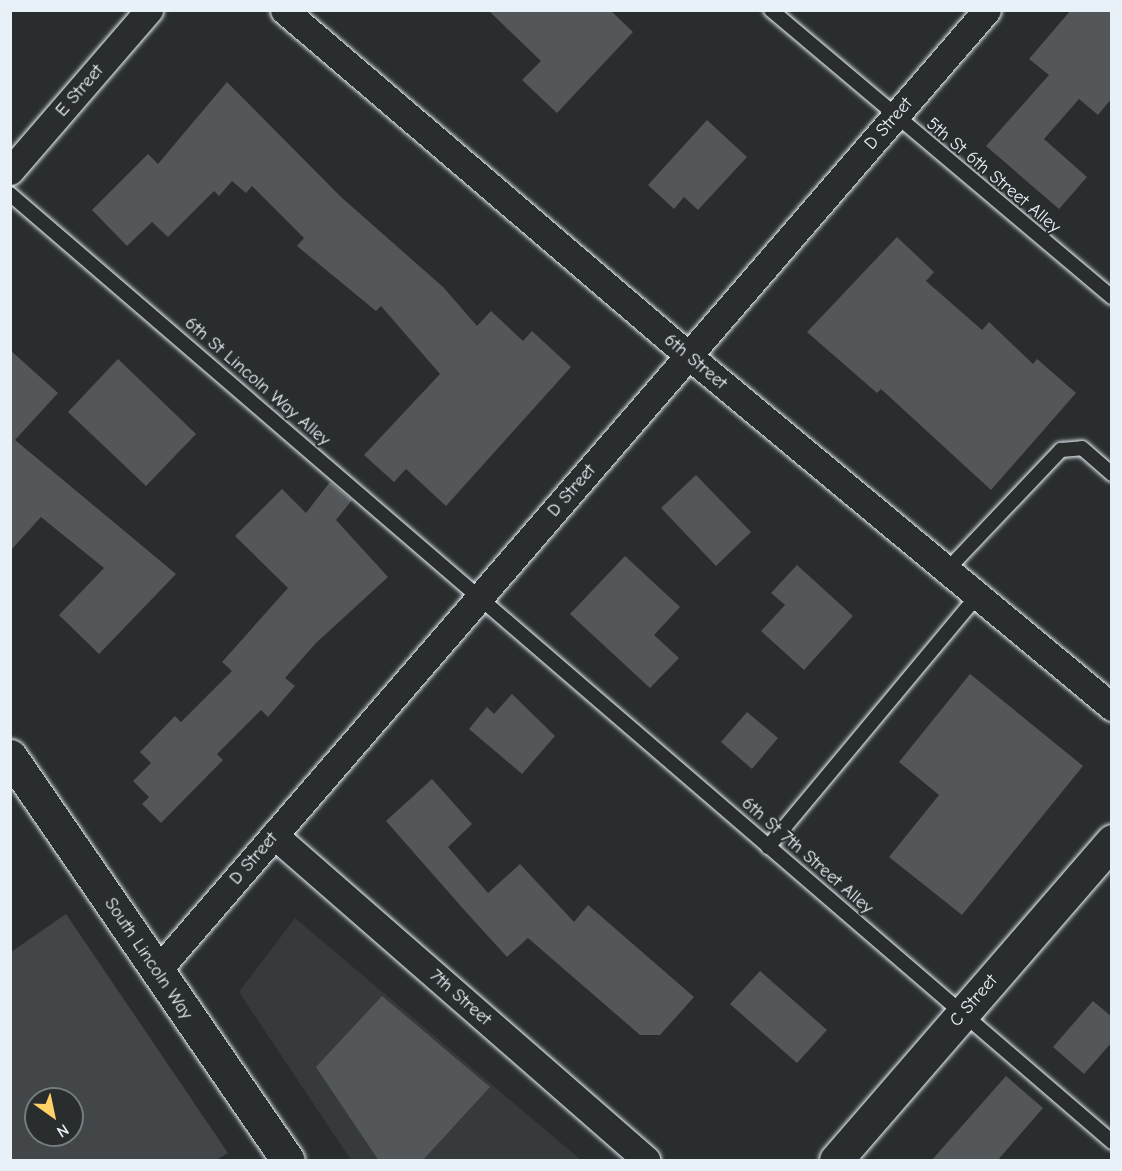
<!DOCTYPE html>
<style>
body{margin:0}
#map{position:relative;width:1122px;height:1171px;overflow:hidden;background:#2a2d2e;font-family:"Comic Neue",sans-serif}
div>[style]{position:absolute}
.built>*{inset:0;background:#363a3b}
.green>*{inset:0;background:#424648}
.building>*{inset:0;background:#535759}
.roads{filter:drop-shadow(0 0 2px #e8f1f8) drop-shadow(0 0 2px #e8f1f8)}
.lane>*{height:14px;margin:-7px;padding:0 7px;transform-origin:7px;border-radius:7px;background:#2a2d2e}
.street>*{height:27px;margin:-13.5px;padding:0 13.5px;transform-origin:13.5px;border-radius:13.5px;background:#2a2d2e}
.secondary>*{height:33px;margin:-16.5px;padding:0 16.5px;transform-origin:16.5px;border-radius:16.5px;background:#2a2d2e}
span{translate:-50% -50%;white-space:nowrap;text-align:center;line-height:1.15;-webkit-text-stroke:4.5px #2a2d2e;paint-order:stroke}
.street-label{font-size:18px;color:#e8f1f8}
.frame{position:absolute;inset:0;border:12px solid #e8f1f8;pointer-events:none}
.north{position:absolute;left:24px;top:1087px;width:60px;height:60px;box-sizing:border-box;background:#2a2d2e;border:2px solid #767b7f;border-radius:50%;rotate:147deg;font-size:16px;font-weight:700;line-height:24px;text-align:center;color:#e8f1f8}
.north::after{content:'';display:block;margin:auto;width:21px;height:27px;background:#ffd166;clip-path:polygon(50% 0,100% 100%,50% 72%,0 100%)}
</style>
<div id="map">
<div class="built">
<div style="clip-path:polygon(295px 918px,581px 1160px,351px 1160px,239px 992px)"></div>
</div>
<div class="green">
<div style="clip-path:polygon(evenodd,66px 914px,228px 1153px,216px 1160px,11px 1160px,11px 952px,66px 914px,36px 1099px,72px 1099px,72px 1135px,36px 1135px,36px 1099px)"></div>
</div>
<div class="building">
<div style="clip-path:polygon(488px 10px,610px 10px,633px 32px,557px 113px,522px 80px,541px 61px)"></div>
<div style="clip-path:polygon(1071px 10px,1112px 10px,1112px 98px,1098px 115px,1079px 99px,1044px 139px,1087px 177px,1059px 209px,986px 146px,1049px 75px,1029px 59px)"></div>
<div style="clip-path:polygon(227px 82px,341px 197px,443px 287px,477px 326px,491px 311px,523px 341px,532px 331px,571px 367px,446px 506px,406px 469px,394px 482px,364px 455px,440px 374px,381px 306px,376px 311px,297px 246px,304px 238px,252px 186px,246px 193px,232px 181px,219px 196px,214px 191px,168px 237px,152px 222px,127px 246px,92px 210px,148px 154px,158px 164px)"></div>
<div style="clip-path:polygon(707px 120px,747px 157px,698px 210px,684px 197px,674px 209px,648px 185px)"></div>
<div style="clip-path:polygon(897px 237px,934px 272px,926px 281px,982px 330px,989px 322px,1033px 364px,1037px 359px,1076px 393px,991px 490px,881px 389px,877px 393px,807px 332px)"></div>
<div style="clip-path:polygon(10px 350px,58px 393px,15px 440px,176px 574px,99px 654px,59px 615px,104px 568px,41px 517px,10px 551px)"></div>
<div style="clip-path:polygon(118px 359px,196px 434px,146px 486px,68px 412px)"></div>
<div style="clip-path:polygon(696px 475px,751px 532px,716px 566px,661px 508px)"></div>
<div style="clip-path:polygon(330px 482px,352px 500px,336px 520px,388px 577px,316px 643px,285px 678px,295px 686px,268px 717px,261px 710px,217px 754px,223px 760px,161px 823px,142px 804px,149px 797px,133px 781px,151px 763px,140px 752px,175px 716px,181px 722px,232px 671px,222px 662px,288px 588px,235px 536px,282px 489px,306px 513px)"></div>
<div style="clip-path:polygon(625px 556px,680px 607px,654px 635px,679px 658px,650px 688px,570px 614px)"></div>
<div style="clip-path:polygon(797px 565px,853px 616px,804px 670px,761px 631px,785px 605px,771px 593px)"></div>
<div style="clip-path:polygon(970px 674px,1083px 766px,962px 915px,889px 857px,939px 795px,899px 762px)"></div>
<div style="clip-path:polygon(512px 694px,555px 736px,522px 774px,469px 729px,487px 707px,494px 714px)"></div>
<div style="clip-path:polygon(747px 712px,778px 738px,752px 769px,721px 742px)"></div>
<div style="clip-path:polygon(432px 779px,472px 824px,448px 847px,488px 893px,520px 864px,574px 922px,588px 905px,694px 997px,660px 1035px,640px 1035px,528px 938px,507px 957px,466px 912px,386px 821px)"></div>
<div style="clip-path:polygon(760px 971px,827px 1030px,797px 1063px,730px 1004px)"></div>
<div style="clip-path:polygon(382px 996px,490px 1087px,422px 1161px,379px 1161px,316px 1067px)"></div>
<div style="clip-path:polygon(1093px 1001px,1112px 1017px,1112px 1042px,1084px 1074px,1053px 1047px)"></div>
<div style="clip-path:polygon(1006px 1076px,1043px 1108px,997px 1161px,931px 1161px)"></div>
</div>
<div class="roads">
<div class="lane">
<div style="left:771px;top:10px;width:446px;rotate:40.1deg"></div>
<div style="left:10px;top:194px;width:1454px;rotate:40.7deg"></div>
<div style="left:946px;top:571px;width:167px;rotate:-46.5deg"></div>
<div style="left:1061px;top:450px;width:21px;rotate:-5deg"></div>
<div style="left:1082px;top:448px;width:40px;rotate:41deg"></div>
<div style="left:768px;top:847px;width:327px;rotate:-50.2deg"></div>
</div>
<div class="street">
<div style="left:284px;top:10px;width:533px;rotate:40.51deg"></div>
<div style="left:689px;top:356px;width:550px;rotate:39.69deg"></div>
<div style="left:10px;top:171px;width:213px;rotate:-49.2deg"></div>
<div style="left:274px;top:835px;width:494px;rotate:41.1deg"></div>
<div style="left:156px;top:972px;width:1271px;rotate:-49.18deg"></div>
</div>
<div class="secondary">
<div style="left:10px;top:756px;width:490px;rotate:55.5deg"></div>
<div style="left:836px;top:1160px;width:422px;rotate:-49.1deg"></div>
</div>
</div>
<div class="street-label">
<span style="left:80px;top:91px;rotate:-49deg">E Street</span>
<span style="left:889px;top:124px;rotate:-49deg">D Street</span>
<span style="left:993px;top:176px;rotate:40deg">5th St 6th Street Alley</span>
<span style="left:695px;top:362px;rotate:40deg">6th Street</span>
<span style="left:257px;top:382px;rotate:41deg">6th St Lincoln Way Alley</span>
<span style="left:572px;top:491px;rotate:-49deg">D Street</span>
<span style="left:807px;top:856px;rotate:41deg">6th St 7th Street Alley</span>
<span style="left:254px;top:859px;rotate:-49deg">D Street</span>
<span style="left:148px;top:959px;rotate:56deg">South Lincoln Way</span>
<span style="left:460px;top:998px;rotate:41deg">7th Street</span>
<span style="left:974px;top:1001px;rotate:-49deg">C Street</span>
</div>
<div class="frame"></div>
<div class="north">N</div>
</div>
